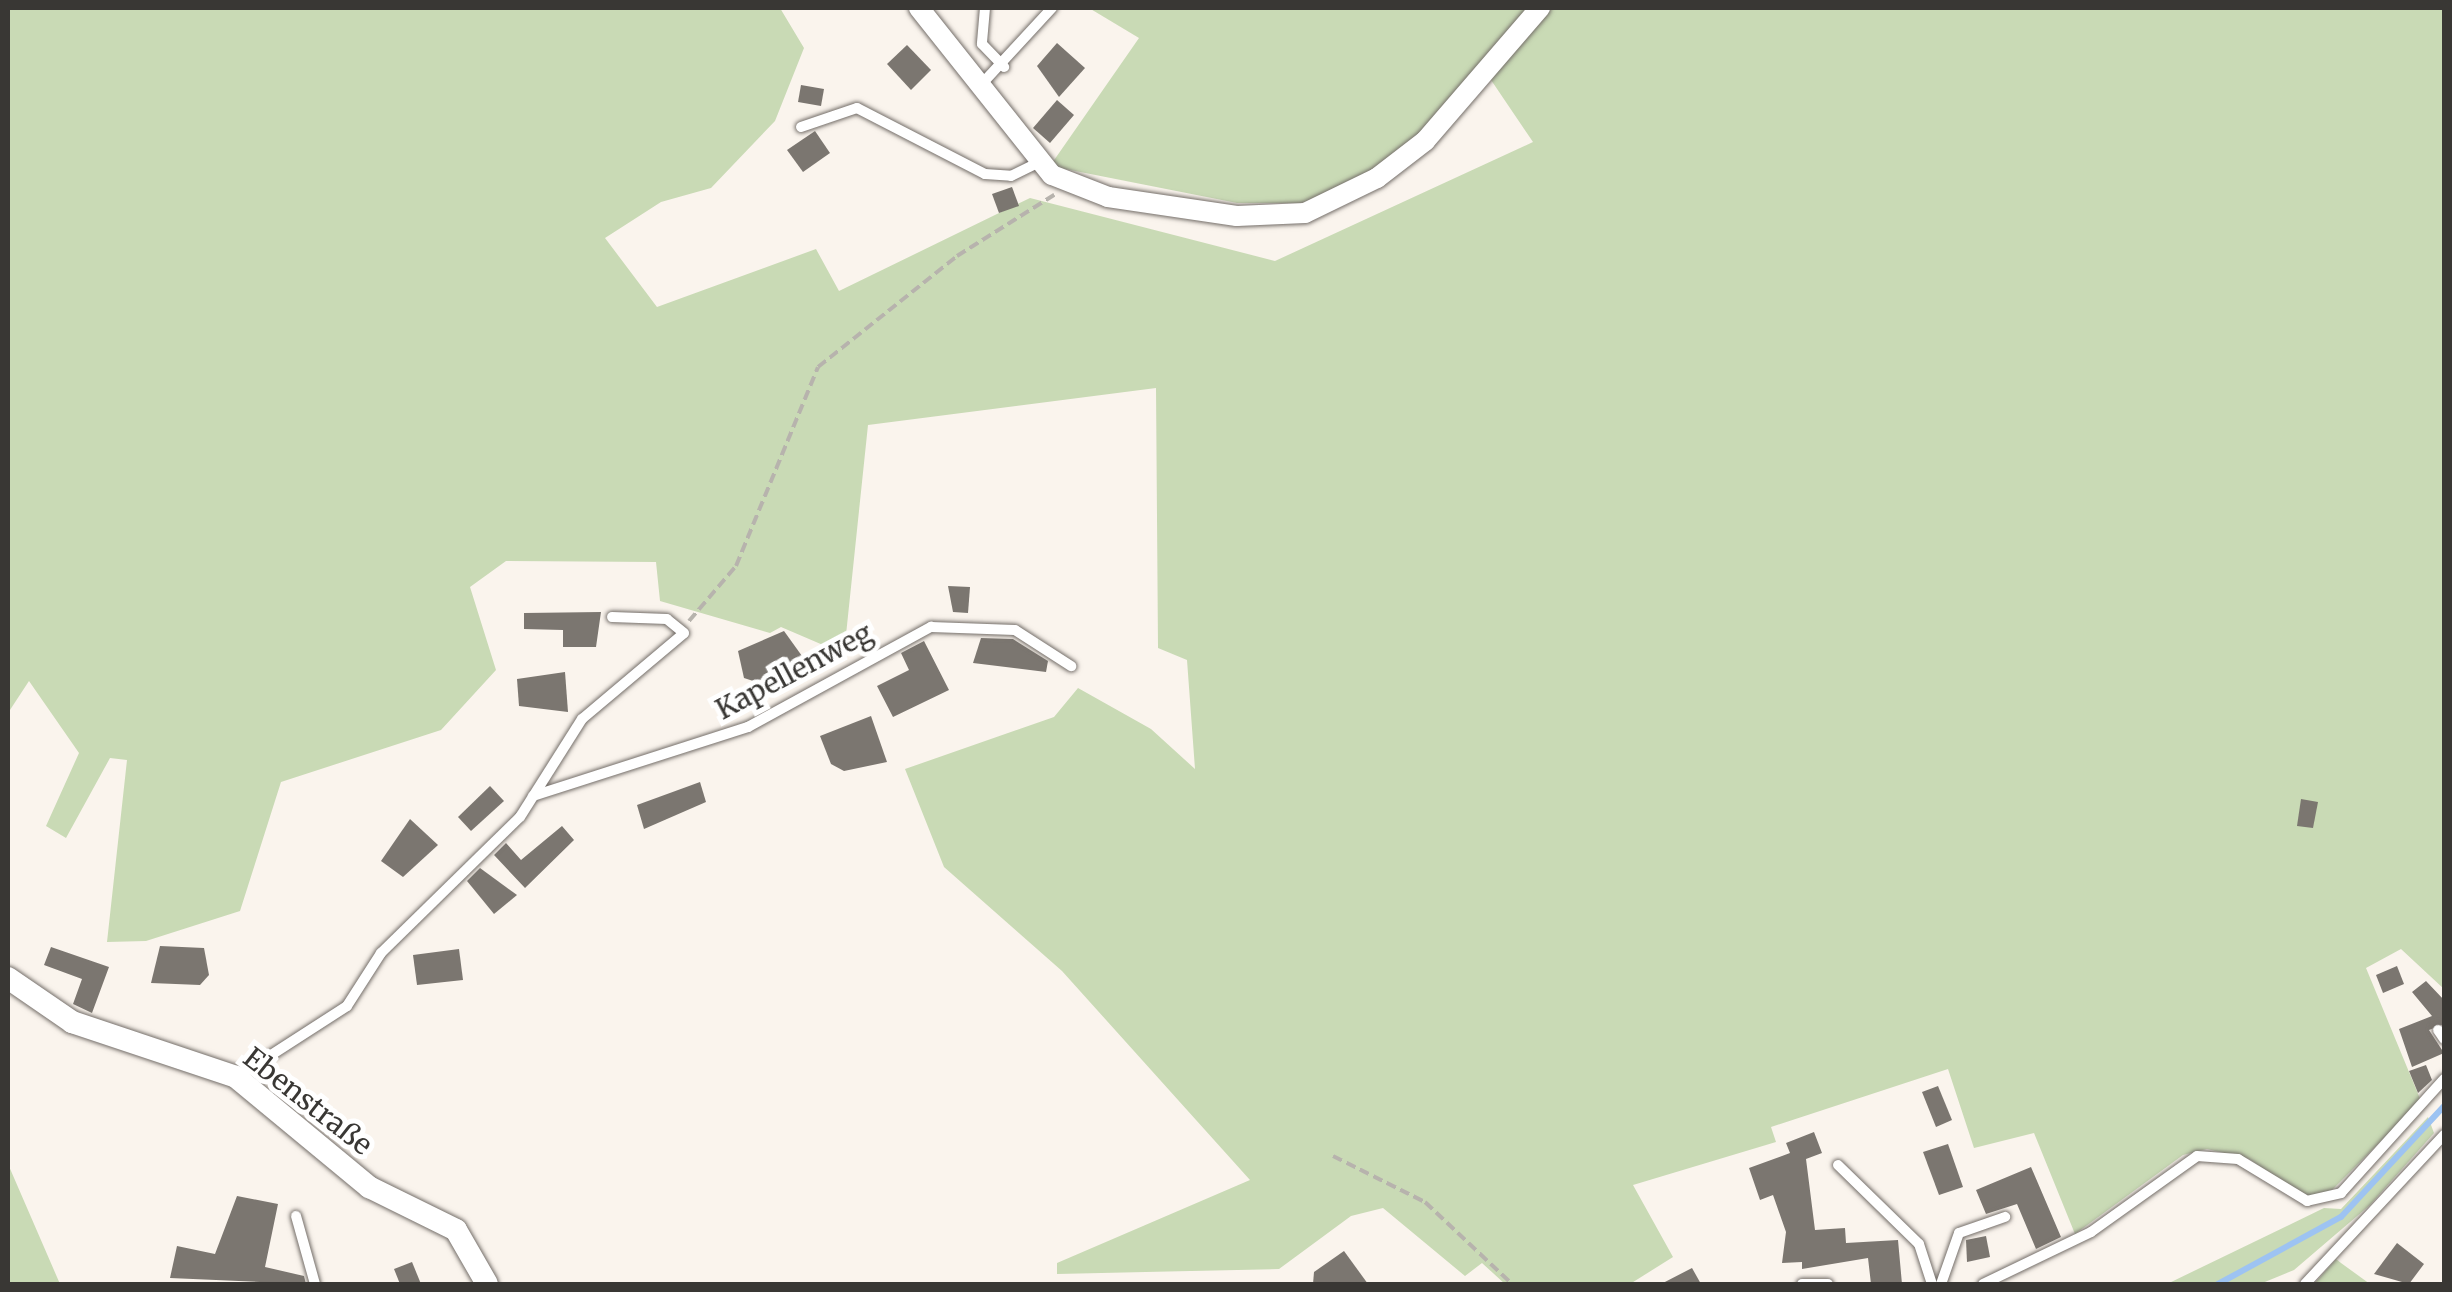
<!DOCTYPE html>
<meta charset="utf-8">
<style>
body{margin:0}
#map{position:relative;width:2452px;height:1292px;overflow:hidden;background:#faf4ed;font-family:Merriweather,serif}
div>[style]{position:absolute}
.green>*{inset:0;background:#c9dab5}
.stream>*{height:6px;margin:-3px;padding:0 3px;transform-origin:3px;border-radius:3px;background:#9dc3f2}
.building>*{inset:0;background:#7b7670}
.path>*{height:4px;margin-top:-2px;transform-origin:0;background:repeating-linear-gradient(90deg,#b7b3ad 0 10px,transparent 0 15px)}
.roads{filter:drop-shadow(0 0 2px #746e69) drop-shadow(0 0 2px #746e69)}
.service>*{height:10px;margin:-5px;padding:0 5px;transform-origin:5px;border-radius:5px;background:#fff}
.minor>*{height:20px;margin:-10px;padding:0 10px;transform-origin:10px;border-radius:10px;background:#fff}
.tertiary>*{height:22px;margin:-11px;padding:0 11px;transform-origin:11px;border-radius:11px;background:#fff}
span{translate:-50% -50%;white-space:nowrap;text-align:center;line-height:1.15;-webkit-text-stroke:10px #fff;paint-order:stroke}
.street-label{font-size:28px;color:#393734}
.frame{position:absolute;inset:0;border:10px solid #393734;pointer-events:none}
</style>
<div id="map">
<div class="green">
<div style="clip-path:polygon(8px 8px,780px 8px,804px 48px,775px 121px,711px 188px,661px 202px,605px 238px,657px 307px,816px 249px,839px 291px,1030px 198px,1275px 261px,1533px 142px,1489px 77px,1552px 8px,2444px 8px,2444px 989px,2401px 949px,2366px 968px,2421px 1101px,2328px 1194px,2306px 1197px,2249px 1159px,2207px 1149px,2183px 1155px,2075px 1234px,2034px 1133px,1974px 1148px,1948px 1069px,1771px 1127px,1776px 1142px,1633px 1185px,1673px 1257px,1630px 1284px,1505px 1284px,1482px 1263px,1465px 1276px,1383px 1208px,1351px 1216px,1279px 1269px,1057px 1274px,1057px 1263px,1250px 1180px,1062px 971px,944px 867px,905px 769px,1054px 717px,1078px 688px,1151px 729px,1195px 769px,1187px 660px,1158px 648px,1156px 388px,868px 425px,844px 654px,781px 627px,770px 633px,660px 601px,656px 562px,506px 561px,470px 587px,496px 670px,441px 730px,281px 782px,240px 911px,146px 941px,107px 942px,127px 760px,110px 758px,66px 838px,46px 826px,79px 753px,29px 681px,8px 713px)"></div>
<div style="clip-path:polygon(1089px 8px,1534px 8px,1425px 130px,1350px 188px,1301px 203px,1237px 203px,1050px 166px,1139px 38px)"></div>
<div style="clip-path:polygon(2428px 1117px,2434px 1133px,2370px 1205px,2294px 1270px,2260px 1284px,2167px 1284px,2324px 1208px,2341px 1209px)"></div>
<div style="clip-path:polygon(8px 1163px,8px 1164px,60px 1284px,8px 1284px)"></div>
<div style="clip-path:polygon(2336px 1259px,2341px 1263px,2370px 1284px,2314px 1284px)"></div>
</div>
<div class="stream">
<div style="left:2218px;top:1284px;width:140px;rotate:-28.6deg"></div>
<div style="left:2341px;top:1217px;width:151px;rotate:-47.1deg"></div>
</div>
<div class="building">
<div style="clip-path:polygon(1057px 43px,1085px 68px,1059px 97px,1037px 66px)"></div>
<div style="clip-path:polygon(907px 45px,931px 70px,911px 90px,887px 64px)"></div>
<div style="clip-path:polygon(801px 85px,824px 89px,821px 106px,798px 102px)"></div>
<div style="clip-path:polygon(1057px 100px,1074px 115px,1050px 143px,1033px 128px)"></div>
<div style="clip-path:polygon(815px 131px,830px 153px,803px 172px,787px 150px)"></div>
<div style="clip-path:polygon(1012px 187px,1019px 206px,999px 213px,992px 194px)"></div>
<div style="clip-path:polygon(948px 586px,970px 587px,968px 613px,953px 612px)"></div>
<div style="clip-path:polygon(601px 612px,596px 647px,563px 647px,563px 630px,524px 629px,524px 613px)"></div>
<div style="clip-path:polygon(784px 631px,802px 656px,772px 687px,744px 678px,738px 651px)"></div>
<div style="clip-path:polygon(981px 638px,1013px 639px,1048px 661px,1046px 672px,973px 663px)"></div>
<div style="clip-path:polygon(924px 641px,949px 690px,893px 717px,877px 686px,909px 670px,901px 653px)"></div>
<div style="clip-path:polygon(565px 672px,568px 712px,519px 706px,517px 679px)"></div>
<div style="clip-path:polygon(871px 716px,887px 762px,844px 771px,831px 764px,820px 736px)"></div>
<div style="clip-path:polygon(700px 782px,706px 802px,644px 829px,637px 805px)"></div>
<div style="clip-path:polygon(490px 786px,504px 801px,471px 831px,458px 817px)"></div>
<div style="clip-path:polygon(2301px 799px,2318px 802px,2313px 828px,2297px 826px)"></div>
<div style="clip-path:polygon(410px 819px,438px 845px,403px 877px,381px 861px)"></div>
<div style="clip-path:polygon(562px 826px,574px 840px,525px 888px,494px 855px,506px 843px,521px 860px)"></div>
<div style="clip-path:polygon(480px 868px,517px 895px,494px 914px,467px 881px)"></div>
<div style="clip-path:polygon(160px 946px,204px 948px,209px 975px,200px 985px,151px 983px)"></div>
<div style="clip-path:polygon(51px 947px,109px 967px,92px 1013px,73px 1004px,82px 979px,44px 965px)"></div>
<div style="clip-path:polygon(459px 949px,463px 980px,417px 985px,413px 955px)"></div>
<div style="clip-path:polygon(2397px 966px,2404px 984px,2383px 993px,2376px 975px)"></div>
<div style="clip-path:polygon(2426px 981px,2444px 1000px,2444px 1024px,2429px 1030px,2444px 1053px,2412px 1067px,2399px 1029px,2432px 1016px,2412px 992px)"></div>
<div style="clip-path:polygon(2426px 1065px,2432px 1080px,2418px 1093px,2409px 1071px)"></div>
<div style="clip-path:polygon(1938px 1086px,1952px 1120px,1936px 1127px,1922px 1092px)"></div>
<div style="clip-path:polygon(1814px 1132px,1822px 1153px,1806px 1159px,1815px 1230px,1845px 1228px,1846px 1243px,1898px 1240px,1902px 1284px,1871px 1284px,1868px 1258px,1802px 1269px,1802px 1262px,1782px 1263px,1786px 1232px,1773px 1195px,1760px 1200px,1749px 1168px,1790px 1153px,1786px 1143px)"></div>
<div style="clip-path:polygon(1948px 1144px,1963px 1187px,1939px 1195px,1923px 1152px)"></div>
<div style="clip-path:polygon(2031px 1167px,2061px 1237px,2036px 1249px,2017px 1204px,1986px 1214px,1976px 1190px)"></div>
<div style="clip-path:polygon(237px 1196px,278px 1204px,265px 1267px,304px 1276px,306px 1284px,170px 1278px,177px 1246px,215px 1254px)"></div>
<div style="clip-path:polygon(1986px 1236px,1990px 1257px,1967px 1262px,1966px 1240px)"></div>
<div style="clip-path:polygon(2397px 1243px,2424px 1264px,2409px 1284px,2374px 1274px)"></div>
<div style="clip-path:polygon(1344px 1251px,1368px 1284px,1313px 1284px,1314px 1272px)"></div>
<div style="clip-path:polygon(412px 1262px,421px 1284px,400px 1284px,394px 1269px)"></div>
<div style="clip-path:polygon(1692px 1268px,1701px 1284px,1661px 1284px)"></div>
</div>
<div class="path">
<div style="left:689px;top:621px;width:72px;rotate:-49.5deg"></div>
<div style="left:736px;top:566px;width:215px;rotate:-67.6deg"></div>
<div style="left:818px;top:367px;width:178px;rotate:-38.6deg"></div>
<div style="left:957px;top:256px;width:115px;rotate:-32.2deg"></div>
<div style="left:1333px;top:1156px;width:103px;rotate:26.6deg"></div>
<div style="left:1425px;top:1202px;width:120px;rotate:43.3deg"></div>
</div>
<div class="roads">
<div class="service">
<div style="left:985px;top:8px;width:36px;rotate:95deg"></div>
<div style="left:982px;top:44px;width:32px;rotate:46deg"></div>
<div style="left:979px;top:87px;width:108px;rotate:-47.3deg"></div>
<div style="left:801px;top:127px;width:59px;rotate:-18.7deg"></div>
<div style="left:857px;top:108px;width:144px;rotate:27.3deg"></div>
<div style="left:985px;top:174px;width:26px;rotate:4deg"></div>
<div style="left:1011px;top:176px;width:30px;rotate:-26deg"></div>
<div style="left:533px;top:796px;width:226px;rotate:-17.8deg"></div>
<div style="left:748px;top:727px;width:209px;rotate:-28.7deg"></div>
<div style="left:931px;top:627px;width:84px;rotate:2deg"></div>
<div style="left:1015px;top:630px;width:67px;rotate:32.7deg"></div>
<div style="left:2438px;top:1030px;width:11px;rotate:56deg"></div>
<div style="left:237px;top:1077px;width:131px;rotate:-32.8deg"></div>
<div style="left:347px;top:1006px;width:63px;rotate:-57.3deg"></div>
<div style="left:381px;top:953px;width:194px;rotate:-44.4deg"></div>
<div style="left:520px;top:817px;width:116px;rotate:-57.7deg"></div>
<div style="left:582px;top:719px;width:133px;rotate:-40.1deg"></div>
<div style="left:684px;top:633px;width:22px;rotate:-141deg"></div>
<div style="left:667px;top:619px;width:55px;rotate:-177.9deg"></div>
<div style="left:1838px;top:1165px;width:113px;rotate:44.3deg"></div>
<div style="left:1919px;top:1244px;width:42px;rotate:72deg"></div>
<div style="left:296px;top:1216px;width:71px;rotate:74.4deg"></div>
<div style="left:1802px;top:1284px;width:26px"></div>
<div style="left:1941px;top:1284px;width:54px;rotate:-70.6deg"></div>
<div style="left:1959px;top:1233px;width:49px;rotate:-19.2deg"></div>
<div style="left:1983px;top:1284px;width:120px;rotate:-25.7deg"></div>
<div style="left:2091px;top:1232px;width:130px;rotate:-35.6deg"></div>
<div style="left:2197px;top:1156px;width:41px;rotate:4.2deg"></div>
<div style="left:2238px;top:1159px;width:81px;rotate:31.3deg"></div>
<div style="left:2307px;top:1201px;width:35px;rotate:-13deg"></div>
<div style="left:2341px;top:1193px;width:154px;rotate:-47.9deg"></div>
<div style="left:2305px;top:1284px;width:204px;rotate:-47deg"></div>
</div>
<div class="minor">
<div style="left:919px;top:8px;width:213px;rotate:51.5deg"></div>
<div style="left:1052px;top:175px;width:60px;rotate:21.4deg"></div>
<div style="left:1108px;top:197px;width:130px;rotate:8.4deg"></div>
<div style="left:1237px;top:216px;width:68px;rotate:-2.5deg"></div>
<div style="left:1305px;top:213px;width:80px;rotate:-25.9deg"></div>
<div style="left:1377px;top:178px;width:61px;rotate:-37.6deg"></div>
<div style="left:1425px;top:141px;width:176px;rotate:-49.2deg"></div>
</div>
<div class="tertiary">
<div style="left:8px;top:978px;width:78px;rotate:34.5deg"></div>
<div style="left:72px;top:1022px;width:173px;rotate:18.5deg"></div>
<div style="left:236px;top:1077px;width:173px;rotate:39.6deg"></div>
<div style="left:369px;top:1187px;width:97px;rotate:26.3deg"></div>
<div style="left:456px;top:1230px;width:62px;rotate:60.1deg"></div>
</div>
</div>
<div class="street-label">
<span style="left:794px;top:671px;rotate:-28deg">Kapellenweg</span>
<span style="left:308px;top:1101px;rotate:38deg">Ebenstraße</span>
</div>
<div class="frame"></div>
</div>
